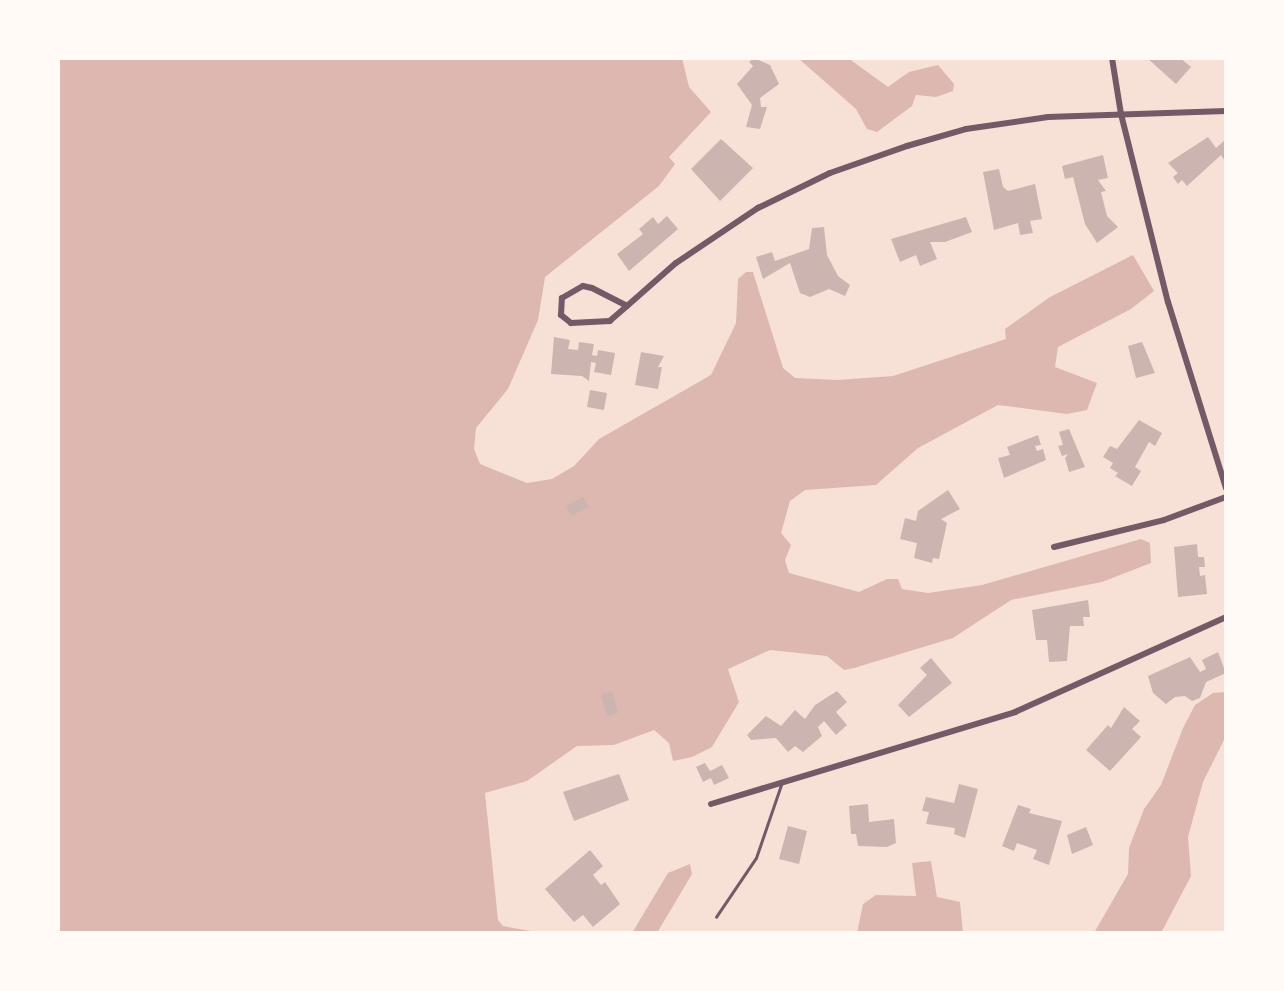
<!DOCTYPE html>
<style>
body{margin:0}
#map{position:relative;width:1284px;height:991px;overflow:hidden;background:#f7e1d7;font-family:Spectral,serif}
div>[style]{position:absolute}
.water>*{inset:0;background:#dcb8b0}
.building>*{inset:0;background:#ccb4b1}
.service>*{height:2.5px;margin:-1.25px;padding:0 1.25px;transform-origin:1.25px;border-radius:1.25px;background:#755966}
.minor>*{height:6px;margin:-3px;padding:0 3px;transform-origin:3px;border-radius:3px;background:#755966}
span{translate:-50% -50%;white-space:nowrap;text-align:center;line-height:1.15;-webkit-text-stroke:5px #fffaf5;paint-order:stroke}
.frame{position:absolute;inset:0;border:60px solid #fffaf5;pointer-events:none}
</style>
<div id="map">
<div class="water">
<div style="clip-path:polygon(58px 58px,682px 58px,689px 87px,711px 112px,669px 157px,675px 164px,659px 186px,545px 277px,538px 320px,508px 389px,476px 428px,474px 449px,480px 464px,527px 483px,552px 479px,574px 466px,599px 439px,711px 375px,736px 323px,738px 279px,746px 272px,753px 272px,783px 368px,795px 378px,837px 380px,893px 376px,1006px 339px,1005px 329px,1050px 297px,1133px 255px,1154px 291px,1131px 309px,1058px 347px,1055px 367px,1097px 383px,1087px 410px,1067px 414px,998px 405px,918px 448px,876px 485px,805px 490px,790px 501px,781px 533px,791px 545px,785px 560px,789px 573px,859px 592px,887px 579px,898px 579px,902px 589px,928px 593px,982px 585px,1141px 539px,1150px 543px,1151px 563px,1102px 582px,1011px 600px,953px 638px,854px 668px,844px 670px,827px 656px,770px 650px,728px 669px,739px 702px,712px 747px,692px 757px,673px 761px,669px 743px,654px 730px,614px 745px,577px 746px,527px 781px,485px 793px,498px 920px,503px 926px,542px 933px,58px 933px)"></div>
<div style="clip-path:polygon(798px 58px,848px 58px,888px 87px,909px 72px,938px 65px,954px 84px,953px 91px,936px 97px,916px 95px,912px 106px,877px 132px,867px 129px,856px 109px)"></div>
<div style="clip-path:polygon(1226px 692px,1226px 736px,1203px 782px,1188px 837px,1191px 876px,1161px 933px,1094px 933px,1128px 874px,1129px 848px,1144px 809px,1161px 785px,1183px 728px,1195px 705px,1213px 693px)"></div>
<div style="clip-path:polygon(931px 861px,937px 897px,960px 902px,963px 933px,857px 933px,863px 904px,876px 895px,916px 896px,912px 863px)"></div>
<div style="clip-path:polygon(690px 864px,692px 874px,657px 933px,632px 933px,668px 873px)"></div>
</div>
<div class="building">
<div style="clip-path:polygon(754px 58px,770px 65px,779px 84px,760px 98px,761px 107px,767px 107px,760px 129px,746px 127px,752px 105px,737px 84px,753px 66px,749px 62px)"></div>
<div style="clip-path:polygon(1147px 58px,1180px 58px,1191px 67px,1176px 84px)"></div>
<div style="clip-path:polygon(1208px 137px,1216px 148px,1226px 139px,1226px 163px,1221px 155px,1187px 186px,1182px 180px,1178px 184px,1173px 177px,1178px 173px,1168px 163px)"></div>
<div style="clip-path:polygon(721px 139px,753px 168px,720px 201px,691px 169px)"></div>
<div style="clip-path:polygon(1103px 155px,1108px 178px,1098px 180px,1106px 191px,1101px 192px,1107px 216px,1118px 227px,1097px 243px,1085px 224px,1073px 177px,1065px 179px,1062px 166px)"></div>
<div style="clip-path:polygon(999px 169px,1003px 187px,1008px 191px,1035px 184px,1042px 219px,1030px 221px,1033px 233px,1020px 235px,1018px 223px,994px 230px,983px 172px)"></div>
<div style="clip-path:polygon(667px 216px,678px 229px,629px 271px,617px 254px,643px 234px,639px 229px,653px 217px,658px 224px)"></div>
<div style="clip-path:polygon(966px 217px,972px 232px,945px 242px,930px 242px,937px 259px,920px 266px,916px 255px,900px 262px,891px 239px)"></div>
<div style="clip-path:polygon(824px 227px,827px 255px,838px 276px,850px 285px,845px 296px,829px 289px,810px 297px,800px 293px,790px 263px,763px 279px,756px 257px,772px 252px,775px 261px,809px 249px,812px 228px)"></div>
<div style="clip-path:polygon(554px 337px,570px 340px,568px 349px,578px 350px,579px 342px,594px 344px,592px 355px,597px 356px,598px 350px,615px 353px,611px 375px,594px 372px,596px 363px,591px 362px,589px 381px,582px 376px,551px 374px)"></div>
<div style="clip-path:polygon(1142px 342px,1155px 373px,1136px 378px,1128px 346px)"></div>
<div style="clip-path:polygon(641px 352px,664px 356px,658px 367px,662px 367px,658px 389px,635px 385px)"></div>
<div style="clip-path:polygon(590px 390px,607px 393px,604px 410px,587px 407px)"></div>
<div style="clip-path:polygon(1139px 420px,1162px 433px,1155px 446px,1149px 442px,1135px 467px,1141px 471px,1132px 486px,1115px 476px,1118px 473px,1110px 468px,1113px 463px,1103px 457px,1110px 446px,1117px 449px)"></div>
<div style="clip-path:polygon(1069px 429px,1085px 467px,1069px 472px,1065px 458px,1068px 454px,1062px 456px,1058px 446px,1063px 445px,1059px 432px)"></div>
<div style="clip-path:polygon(1038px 435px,1041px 445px,1035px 446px,1037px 451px,1043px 449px,1046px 460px,1004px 478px,998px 458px,1010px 455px,1007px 447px)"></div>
<div style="clip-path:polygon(948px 490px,960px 509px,941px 519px,947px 523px,939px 559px,933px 558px,932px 563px,914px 558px,917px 543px,900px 539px,905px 518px,916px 521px,918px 511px)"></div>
<div style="clip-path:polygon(583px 497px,589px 507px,571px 516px,566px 506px)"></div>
<div style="clip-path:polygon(1197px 544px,1198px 557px,1204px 557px,1205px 567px,1199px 567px,1200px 576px,1205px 575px,1207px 594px,1178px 597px,1174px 547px)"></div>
<div style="clip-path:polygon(1088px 600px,1090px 617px,1083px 617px,1084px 626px,1070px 626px,1067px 661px,1049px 662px,1047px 640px,1036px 640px,1032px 610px)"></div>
<div style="clip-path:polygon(1218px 652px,1226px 673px,1206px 682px,1200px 698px,1192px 701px,1185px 696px,1175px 697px,1166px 704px,1153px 693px,1148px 676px,1190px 657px,1200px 672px,1206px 669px,1202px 660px)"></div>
<div style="clip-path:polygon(931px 658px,952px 683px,909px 717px,898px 705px,927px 675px,920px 668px)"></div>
<div style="clip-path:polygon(612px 691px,618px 713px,607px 716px,601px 694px)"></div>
<div style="clip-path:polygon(837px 691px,847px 702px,836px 712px,847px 725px,836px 735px,824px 721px,818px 727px,822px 736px,803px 752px,795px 746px,788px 752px,776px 738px,751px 740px,747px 735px,766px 716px,781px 726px,795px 710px,805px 719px,815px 705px)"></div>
<div style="clip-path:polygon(1124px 707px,1140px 721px,1132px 729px,1141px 737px,1110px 771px,1086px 750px,1108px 725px,1111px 728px)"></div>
<div style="clip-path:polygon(705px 763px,710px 771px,722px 765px,729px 778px,714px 785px,711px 778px,703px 782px,696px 767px)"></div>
<div style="clip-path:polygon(619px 774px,629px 800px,574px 821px,563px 792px)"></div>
<div style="clip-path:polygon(959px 784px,978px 789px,965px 838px,954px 834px,955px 828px,926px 824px,929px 812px,922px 811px,926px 797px,954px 803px)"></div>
<div style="clip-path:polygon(868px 804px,869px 822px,894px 819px,896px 843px,887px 847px,858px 846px,856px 834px,851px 834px,849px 806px)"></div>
<div style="clip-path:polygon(1018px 805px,1031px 809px,1029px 813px,1062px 821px,1049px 865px,1033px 859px,1037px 850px,1017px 843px,1014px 851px,1002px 846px)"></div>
<div style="clip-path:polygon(788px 826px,807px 831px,799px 864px,779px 859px)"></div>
<div style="clip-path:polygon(1086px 827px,1093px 845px,1072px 854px,1067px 835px)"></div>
<div style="clip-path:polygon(590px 850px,603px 866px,593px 875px,601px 885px,605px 882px,620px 904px,593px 927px,583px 915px,574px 922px,545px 889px)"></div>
</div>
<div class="service">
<div style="left:716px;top:917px;width:71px;rotate:-55.9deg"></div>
<div style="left:756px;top:858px;width:77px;rotate:-71.1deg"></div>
</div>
<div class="minor">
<div style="left:1112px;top:58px;width:57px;rotate:80.9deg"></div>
<div style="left:1121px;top:114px;width:194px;rotate:76deg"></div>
<div style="left:1168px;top:302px;width:195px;rotate:72.7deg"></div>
<div style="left:583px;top:286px;width:9px;rotate:13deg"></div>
<div style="left:592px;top:288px;width:39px;rotate:27deg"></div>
<div style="left:627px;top:306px;width:23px;rotate:139deg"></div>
<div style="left:610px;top:321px;width:39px;rotate:177deg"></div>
<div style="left:571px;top:323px;width:13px;rotate:-141deg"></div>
<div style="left:561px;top:315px;width:17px;rotate:-87deg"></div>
<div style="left:562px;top:298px;width:24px;rotate:-30deg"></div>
<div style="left:627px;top:306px;width:65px;rotate:-41.3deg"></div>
<div style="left:676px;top:263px;width:99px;rotate:-33.9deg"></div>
<div style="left:758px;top:208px;width:80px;rotate:-25.9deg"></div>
<div style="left:830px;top:173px;width:82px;rotate:-19.3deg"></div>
<div style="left:907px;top:146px;width:61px;rotate:-16.1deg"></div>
<div style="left:966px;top:129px;width:83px;rotate:-8.3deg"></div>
<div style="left:1048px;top:117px;width:178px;rotate:-1.9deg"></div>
<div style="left:1054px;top:547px;width:113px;rotate:-13.8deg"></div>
<div style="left:1164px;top:520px;width:66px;rotate:-20.4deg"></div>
<div style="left:711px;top:804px;width:318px;rotate:-16.8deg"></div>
<div style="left:1015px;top:712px;width:231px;rotate:-24.2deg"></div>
</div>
<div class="frame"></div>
</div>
